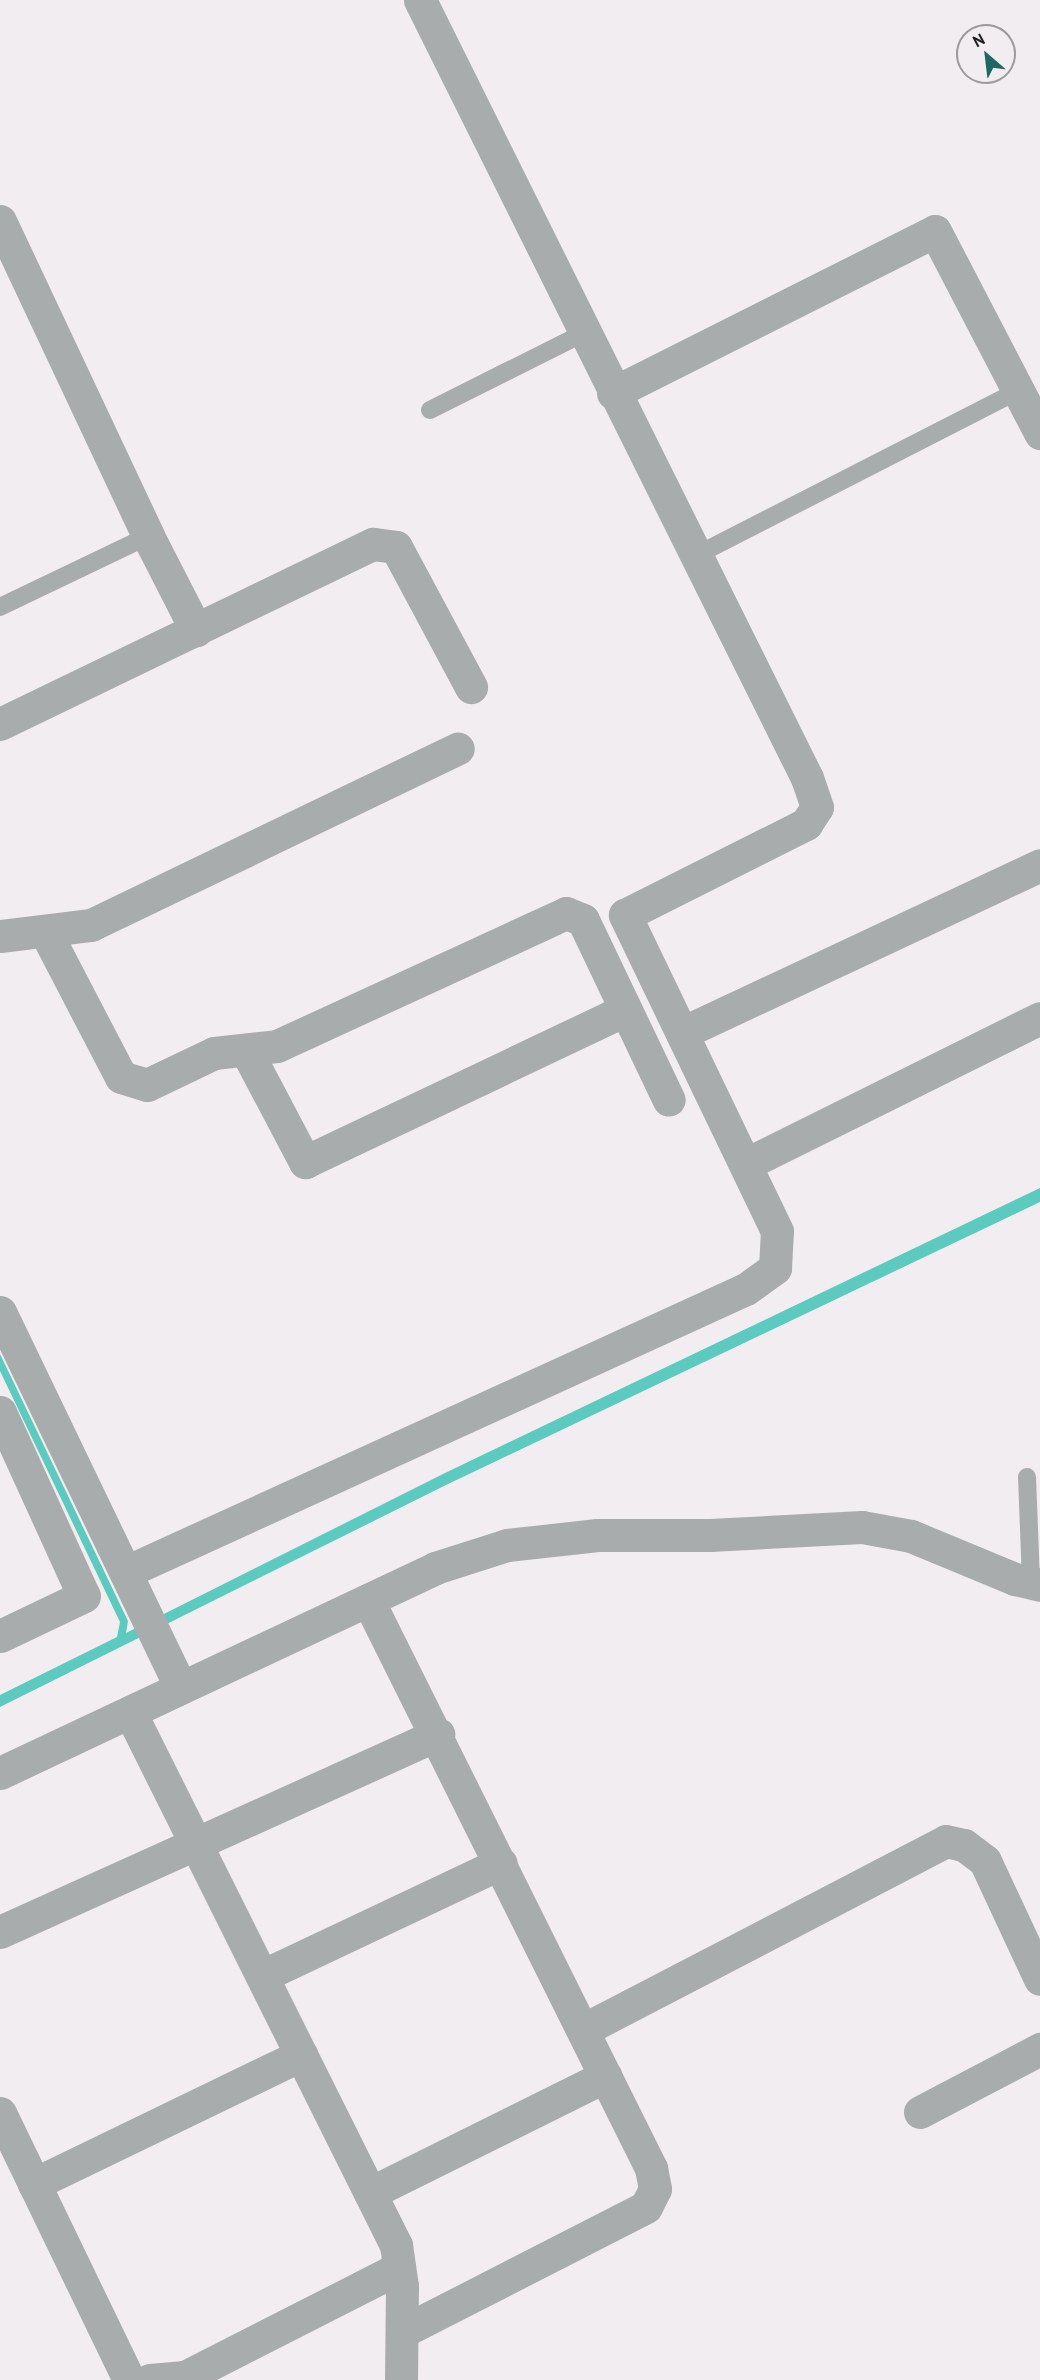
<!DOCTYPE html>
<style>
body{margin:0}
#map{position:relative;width:1040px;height:2380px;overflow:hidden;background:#f1edf1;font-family:"PT Sans",sans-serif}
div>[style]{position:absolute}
.water>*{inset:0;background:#5ccabf}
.service>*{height:18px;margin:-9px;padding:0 9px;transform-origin:9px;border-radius:9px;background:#a9acac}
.minor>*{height:33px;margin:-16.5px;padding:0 16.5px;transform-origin:16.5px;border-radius:16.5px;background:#a9acac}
.tertiary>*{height:33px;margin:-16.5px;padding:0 16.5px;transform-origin:16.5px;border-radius:16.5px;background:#a9acac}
span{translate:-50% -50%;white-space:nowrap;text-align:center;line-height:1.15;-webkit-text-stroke:6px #f1edf1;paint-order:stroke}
.north{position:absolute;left:956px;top:24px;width:60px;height:60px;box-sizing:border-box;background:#f1edf1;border:2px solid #9d9a9d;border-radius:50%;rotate:332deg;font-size:16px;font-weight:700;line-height:24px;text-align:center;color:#1f1e1f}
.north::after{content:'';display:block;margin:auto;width:21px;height:27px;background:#1d6861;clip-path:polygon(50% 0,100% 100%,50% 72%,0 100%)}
</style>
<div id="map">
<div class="water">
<div style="clip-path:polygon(1040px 1188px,1040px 1202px,446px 1485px,0 1707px,0 1695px,117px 1637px,120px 1622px,0 1371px,0 1354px,128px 1621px,126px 1633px,445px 1473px)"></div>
</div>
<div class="service">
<div style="left:430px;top:410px;width:172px;rotate:-26.6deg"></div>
<div style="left:695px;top:556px;width:363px;rotate:-27.1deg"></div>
<div style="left:0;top:607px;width:164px;rotate:-25.6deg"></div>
<div style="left:1027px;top:1477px;width:106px;rotate:87.8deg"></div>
</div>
<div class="minor">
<div style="left:0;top:221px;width:348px;rotate:64.8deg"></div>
<div style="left:148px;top:536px;width:106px;rotate:62.9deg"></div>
<div style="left:613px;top:393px;width:360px;rotate:-26.7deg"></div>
<div style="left:935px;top:231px;width:228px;rotate:62.5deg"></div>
<div style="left:0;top:724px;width:414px;rotate:-25.8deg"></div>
<div style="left:373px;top:544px;width:23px;rotate:7deg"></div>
<div style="left:396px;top:547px;width:159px;rotate:61.8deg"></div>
<div style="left:46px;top:933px;width:162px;rotate:62.5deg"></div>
<div style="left:121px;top:1077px;width:27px;rotate:17deg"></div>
<div style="left:147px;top:1085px;width:74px;rotate:-25.5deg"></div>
<div style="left:214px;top:1053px;width:63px;rotate:-6.3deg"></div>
<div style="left:277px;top:1046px;width:318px;rotate:-24.7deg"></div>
<div style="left:566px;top:913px;width:18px;rotate:22deg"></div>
<div style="left:583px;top:920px;width:199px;rotate:64.5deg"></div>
<div style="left:0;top:936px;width:92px;rotate:-6.9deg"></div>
<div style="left:91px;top:925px;width:407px;rotate:-25.7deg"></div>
<div style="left:684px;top:1032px;width:393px;rotate:-25.1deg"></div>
<div style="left:246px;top:1050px;width:127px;rotate:62.2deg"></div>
<div style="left:305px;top:1162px;width:354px;rotate:-25.4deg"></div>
<div style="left:746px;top:1164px;width:328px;rotate:-26.4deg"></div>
<div style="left:0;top:1312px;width:417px;rotate:64.3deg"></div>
<div style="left:0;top:1412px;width:202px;rotate:65.5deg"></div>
<div style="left:84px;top:1596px;width:93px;rotate:154.5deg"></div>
<div style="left:435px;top:1568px;width:76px;rotate:-17.7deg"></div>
<div style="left:507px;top:1545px;width:91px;rotate:-6.3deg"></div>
<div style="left:597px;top:1535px;width:113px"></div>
<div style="left:710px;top:1535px;width:152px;rotate:-3deg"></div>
<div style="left:862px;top:1527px;width:50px;rotate:10.4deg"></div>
<div style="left:911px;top:1536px;width:113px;rotate:22.5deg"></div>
<div style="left:1015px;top:1579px;width:26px;rotate:13deg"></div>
<div style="left:128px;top:1571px;width:679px;rotate:-24.53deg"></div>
<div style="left:746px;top:1289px;width:36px;rotate:-36deg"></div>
<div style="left:775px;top:1268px;width:37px;rotate:-87deg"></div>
<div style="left:777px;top:1231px;width:351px;rotate:-115.7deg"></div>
<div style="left:625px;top:915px;width:203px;rotate:-26.7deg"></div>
<div style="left:806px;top:824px;width:20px;rotate:-57deg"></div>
<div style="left:817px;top:807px;width:31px;rotate:-109deg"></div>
<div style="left:807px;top:778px;width:869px;rotate:-116.45deg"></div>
<div style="left:368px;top:1600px;width:635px;rotate:63.52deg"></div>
<div style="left:651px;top:2168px;width:21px;rotate:79deg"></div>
<div style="left:655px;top:2189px;width:20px;rotate:117deg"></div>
<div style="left:646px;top:2207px;width:272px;rotate:152.9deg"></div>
<div style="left:130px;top:1712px;width:596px;rotate:63.48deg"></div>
<div style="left:396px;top:2245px;width:41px;rotate:81.7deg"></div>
<div style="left:402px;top:2286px;width:94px;rotate:90.6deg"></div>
<div style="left:0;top:1932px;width:481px;rotate:-24.3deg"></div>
<div style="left:262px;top:1976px;width:264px;rotate:-25.3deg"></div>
<div style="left:583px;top:2030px;width:409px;rotate:-27.5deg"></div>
<div style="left:946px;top:1841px;width:18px;rotate:13deg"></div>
<div style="left:964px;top:1845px;width:26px;rotate:37deg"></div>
<div style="left:985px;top:1861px;width:130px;rotate:65deg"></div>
<div style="left:920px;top:2112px;width:136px;rotate:-27.7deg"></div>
<div style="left:0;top:2113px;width:297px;rotate:64.2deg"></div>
<div style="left:34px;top:2184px;width:297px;rotate:-25.8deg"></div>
<div style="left:370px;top:2193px;width:263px;rotate:-26.4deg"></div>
<div style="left:150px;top:2380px;width:35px;rotate:-5deg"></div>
<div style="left:185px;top:2377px;width:240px;rotate:-27deg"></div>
</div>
<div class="tertiary">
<div style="left:0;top:1773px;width:481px;rotate:-25.2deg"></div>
</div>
<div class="north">N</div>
</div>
